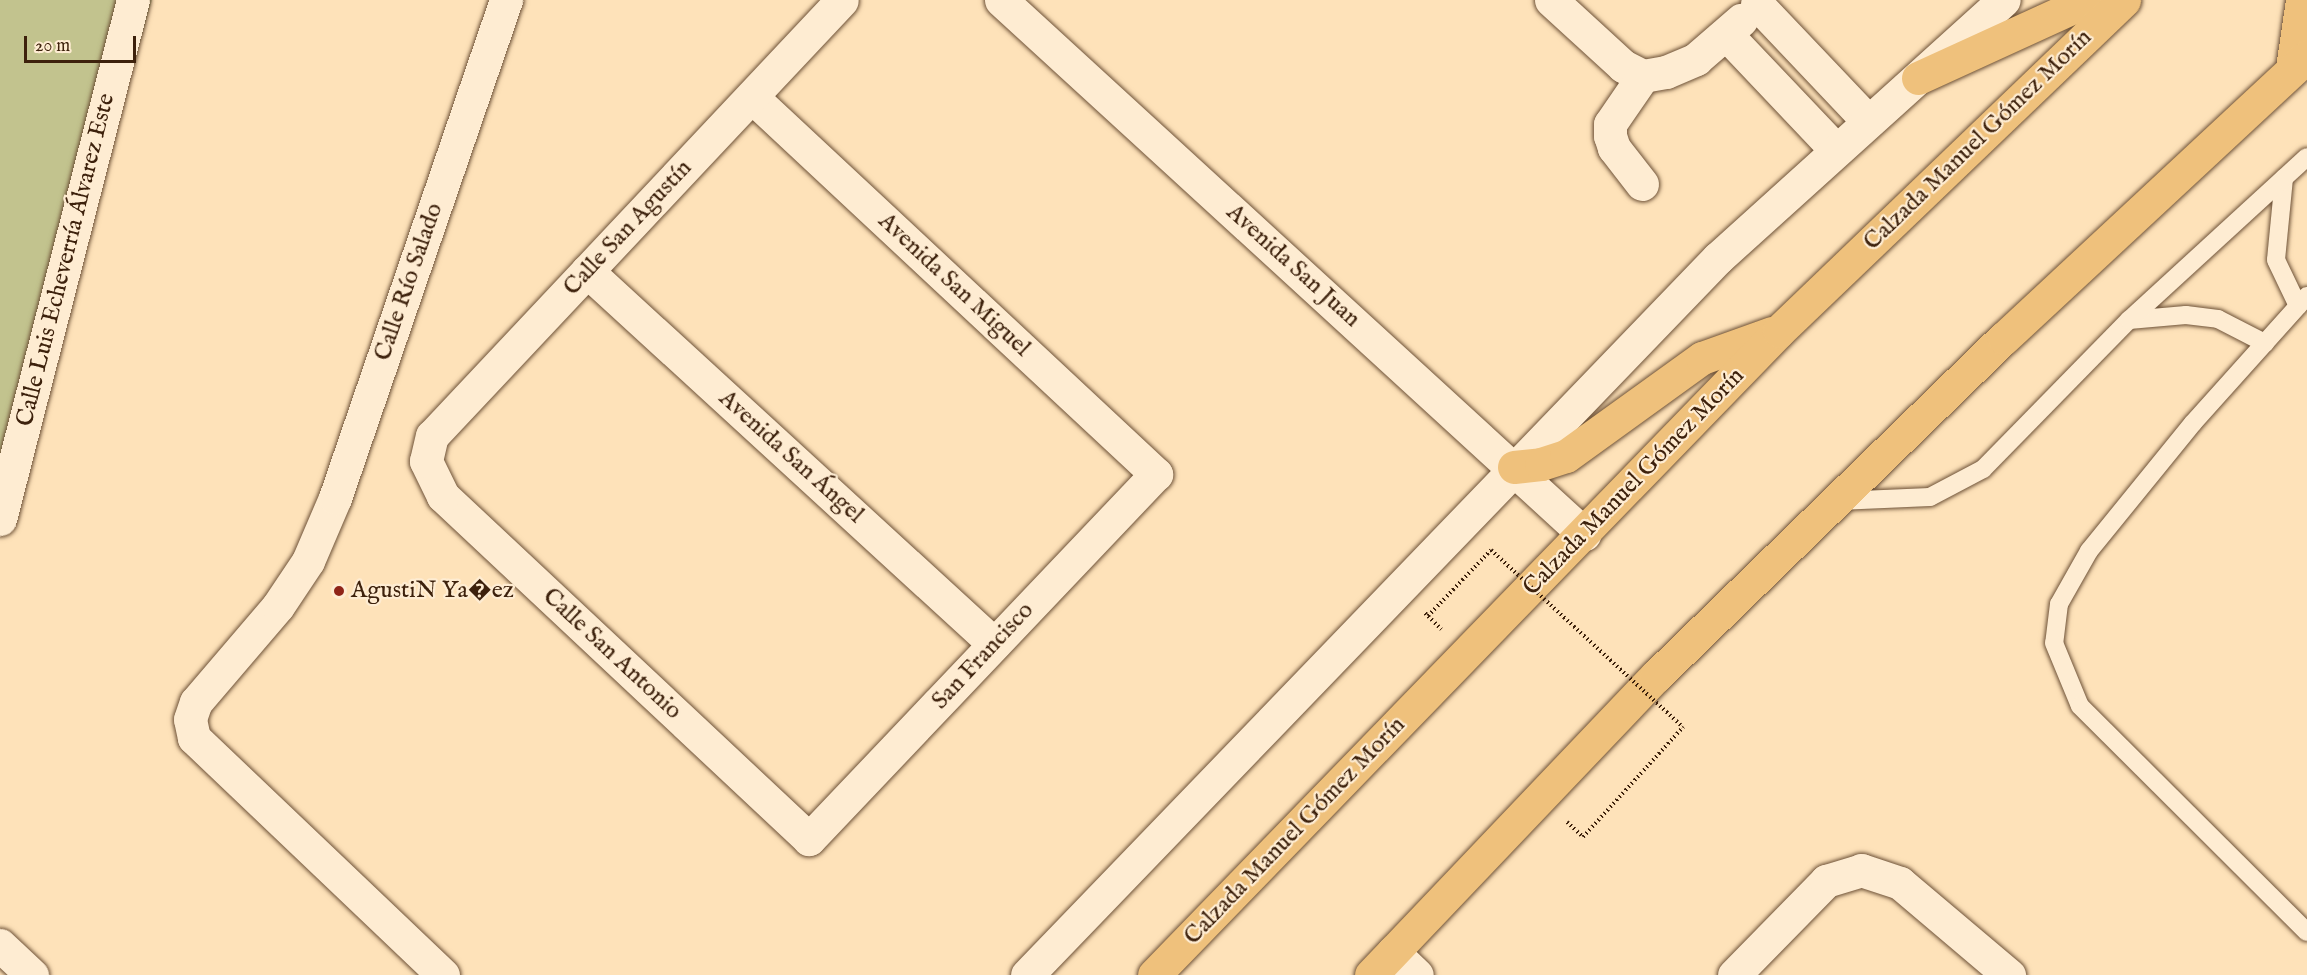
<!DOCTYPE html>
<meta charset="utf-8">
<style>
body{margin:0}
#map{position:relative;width:2307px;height:975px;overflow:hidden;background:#fee2b9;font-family:"IM FELL English",serif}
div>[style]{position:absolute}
.green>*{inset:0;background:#c2c38e}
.path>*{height:4px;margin-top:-2px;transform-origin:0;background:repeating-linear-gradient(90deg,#3d210c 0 1.5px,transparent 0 4.5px)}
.roads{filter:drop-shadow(0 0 2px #6d5137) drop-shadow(0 0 2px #6d5137)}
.lane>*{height:18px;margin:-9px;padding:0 9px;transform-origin:9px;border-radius:9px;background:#feecd2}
.street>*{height:33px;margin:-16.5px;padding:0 16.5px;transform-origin:16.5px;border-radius:16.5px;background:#feecd2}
.primary>*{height:33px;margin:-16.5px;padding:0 16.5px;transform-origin:16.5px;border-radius:16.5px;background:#efc17c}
.path-bridge>*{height:4px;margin-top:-2px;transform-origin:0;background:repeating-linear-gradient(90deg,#3d210c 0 1.5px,transparent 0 4.5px)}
.dots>*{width:16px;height:16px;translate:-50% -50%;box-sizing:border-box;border:3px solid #feecd2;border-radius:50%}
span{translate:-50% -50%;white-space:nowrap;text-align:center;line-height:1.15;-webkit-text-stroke:4.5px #feecd2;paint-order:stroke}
.street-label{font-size:24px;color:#3d210c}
.poi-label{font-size:24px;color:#3d210c}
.left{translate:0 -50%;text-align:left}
.scale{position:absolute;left:24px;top:36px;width:112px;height:27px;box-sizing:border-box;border:3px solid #3d210c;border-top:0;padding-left:8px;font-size:18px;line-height:21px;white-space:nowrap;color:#3d210c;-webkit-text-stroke:4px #feecd2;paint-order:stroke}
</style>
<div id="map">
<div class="green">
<div style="clip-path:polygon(0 0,152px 0,0 535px)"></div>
</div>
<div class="path">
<div style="left:1425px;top:613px;width:23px;rotate:45deg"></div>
<div style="left:1428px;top:616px;width:91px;rotate:-46.3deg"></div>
<div style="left:1567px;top:822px;width:22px;rotate:43deg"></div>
<div style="left:1583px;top:837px;width:149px;rotate:-47.7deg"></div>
</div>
<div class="roads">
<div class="lane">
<div style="left:2284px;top:178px;width:82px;rotate:95.6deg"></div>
<div style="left:2276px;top:260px;width:51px;rotate:64.4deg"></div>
<div style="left:2307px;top:296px;width:171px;rotate:131.9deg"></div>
<div style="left:2193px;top:423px;width:165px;rotate:129.1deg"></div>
<div style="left:2089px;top:551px;width:61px;rotate:119.5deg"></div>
<div style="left:2059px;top:604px;width:39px;rotate:97deg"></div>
<div style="left:2054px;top:643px;width:68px;rotate:67.6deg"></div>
<div style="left:2080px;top:706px;width:320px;rotate:44.9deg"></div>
<div style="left:2129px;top:320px;width:57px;rotate:-5deg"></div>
<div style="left:2186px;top:315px;width:32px;rotate:7deg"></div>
<div style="left:2218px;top:319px;width:53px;rotate:27.1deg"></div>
<div style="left:1838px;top:501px;width:92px;rotate:-2.5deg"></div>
<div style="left:1930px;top:497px;width:60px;rotate:-27.8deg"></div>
<div style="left:1983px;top:469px;width:209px;rotate:-45.6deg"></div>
<div style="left:2129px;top:320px;width:241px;rotate:-42.5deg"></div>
</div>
<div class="street">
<div style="left:1001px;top:0;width:791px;rotate:42.49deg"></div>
<div style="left:1551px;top:0;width:98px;rotate:42.5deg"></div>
<div style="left:1623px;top:66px;width:22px;rotate:27deg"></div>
<div style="left:1757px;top:4px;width:161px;rotate:46.5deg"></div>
<div style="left:1726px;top:34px;width:160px;rotate:46.5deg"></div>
<div style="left:1643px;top:76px;width:23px;rotate:-10deg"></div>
<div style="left:1666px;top:72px;width:33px;rotate:-23deg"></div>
<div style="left:1696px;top:59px;width:60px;rotate:-40.9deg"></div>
<div style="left:752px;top:97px;width:553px;rotate:43.02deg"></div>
<div style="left:1156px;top:474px;width:504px;rotate:133.55deg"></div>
<div style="left:809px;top:839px;width:502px;rotate:-136.86deg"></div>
<div style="left:443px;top:496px;width:39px;rotate:-116deg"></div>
<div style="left:426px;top:461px;width:26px;rotate:-77deg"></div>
<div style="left:432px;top:436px;width:598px;rotate:-46.76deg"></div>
<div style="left:1642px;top:184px;width:46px;rotate:-127.9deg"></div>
<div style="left:1614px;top:148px;width:13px;rotate:-108deg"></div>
<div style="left:1610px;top:136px;width:12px;rotate:-90deg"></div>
<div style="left:1610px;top:124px;width:58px;rotate:-55.5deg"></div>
<div style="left:587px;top:271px;width:552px;rotate:42.5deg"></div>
<div style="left:0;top:519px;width:536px;rotate:-75.63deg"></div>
<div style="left:0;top:945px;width:44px;rotate:43.2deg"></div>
<div style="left:1393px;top:952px;width:33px;rotate:44deg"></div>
<div style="left:443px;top:975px;width:344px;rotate:-136.4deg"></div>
<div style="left:194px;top:738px;width:19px;rotate:-102deg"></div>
<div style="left:190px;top:719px;width:18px;rotate:-71deg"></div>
<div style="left:196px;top:702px;width:126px;rotate:-49.5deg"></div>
<div style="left:278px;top:606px;width:54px;rotate:-56.3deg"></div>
<div style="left:308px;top:561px;width:69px;rotate:-66.8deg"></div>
<div style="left:335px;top:498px;width:527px;rotate:-71.05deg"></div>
<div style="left:1027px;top:975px;width:996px;rotate:-46.06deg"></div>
<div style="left:1718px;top:258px;width:385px;rotate:-42.1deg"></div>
<div style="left:1734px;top:975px;width:132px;rotate:-45.6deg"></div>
<div style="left:1826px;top:881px;width:37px;rotate:-17deg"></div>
<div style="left:1861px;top:870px;width:41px;rotate:18.4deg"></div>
<div style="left:1900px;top:883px;width:143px;rotate:40.2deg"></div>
</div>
<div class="primary">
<div style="left:2292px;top:68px;width:69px;rotate:-81.6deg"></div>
<div style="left:1918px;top:78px;width:187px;rotate:-24.6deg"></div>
<div style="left:1514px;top:467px;width:27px;rotate:-6deg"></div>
<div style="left:1541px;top:464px;width:26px;rotate:-18deg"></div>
<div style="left:1566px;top:456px;width:168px;rotate:-35.8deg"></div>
<div style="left:1702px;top:358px;width:74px;rotate:-19.7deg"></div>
<div style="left:1154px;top:975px;width:897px;rotate:-45.86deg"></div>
<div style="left:1779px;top:331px;width:478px;rotate:-43.8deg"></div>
<div style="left:1371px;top:975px;width:413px;rotate:-46.4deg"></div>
<div style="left:1656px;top:676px;width:485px;rotate:-44.2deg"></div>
<div style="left:2004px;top:338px;width:414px;rotate:-42.9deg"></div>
</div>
</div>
<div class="path-bridge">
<div style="left:1491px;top:550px;width:261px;rotate:42.7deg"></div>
</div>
<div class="dots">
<div style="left:339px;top:591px;background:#8f2418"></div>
</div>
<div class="street-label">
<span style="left:1978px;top:140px;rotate:-44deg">Calzada Manuel Gómez Morín</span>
<span style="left:628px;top:228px;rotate:-47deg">Calle San Agustín</span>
<span style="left:66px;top:260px;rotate:-76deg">Calle Luis Echeverría Álvarez Este</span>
<span style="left:1293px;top:266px;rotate:42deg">Avenida San Juan</span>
<span style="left:409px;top:282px;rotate:-71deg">Calle Río Salado</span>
<span style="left:954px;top:285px;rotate:43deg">Avenida San Miguel</span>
<span style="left:791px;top:457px;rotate:42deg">Avenida San Ángel</span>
<span style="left:1634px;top:482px;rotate:-46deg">Calzada Manuel Gómez Morín</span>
<span style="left:612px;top:654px;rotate:43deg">Calle San Antonio</span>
<span style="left:983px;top:656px;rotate:-47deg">San Francisco</span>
<span style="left:1295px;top:831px;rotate:-46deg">Calzada Manuel Gómez Morín</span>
</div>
<div class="poi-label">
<span class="left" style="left:351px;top:591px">AgustiN Ya�ez</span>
</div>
<div class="scale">20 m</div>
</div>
